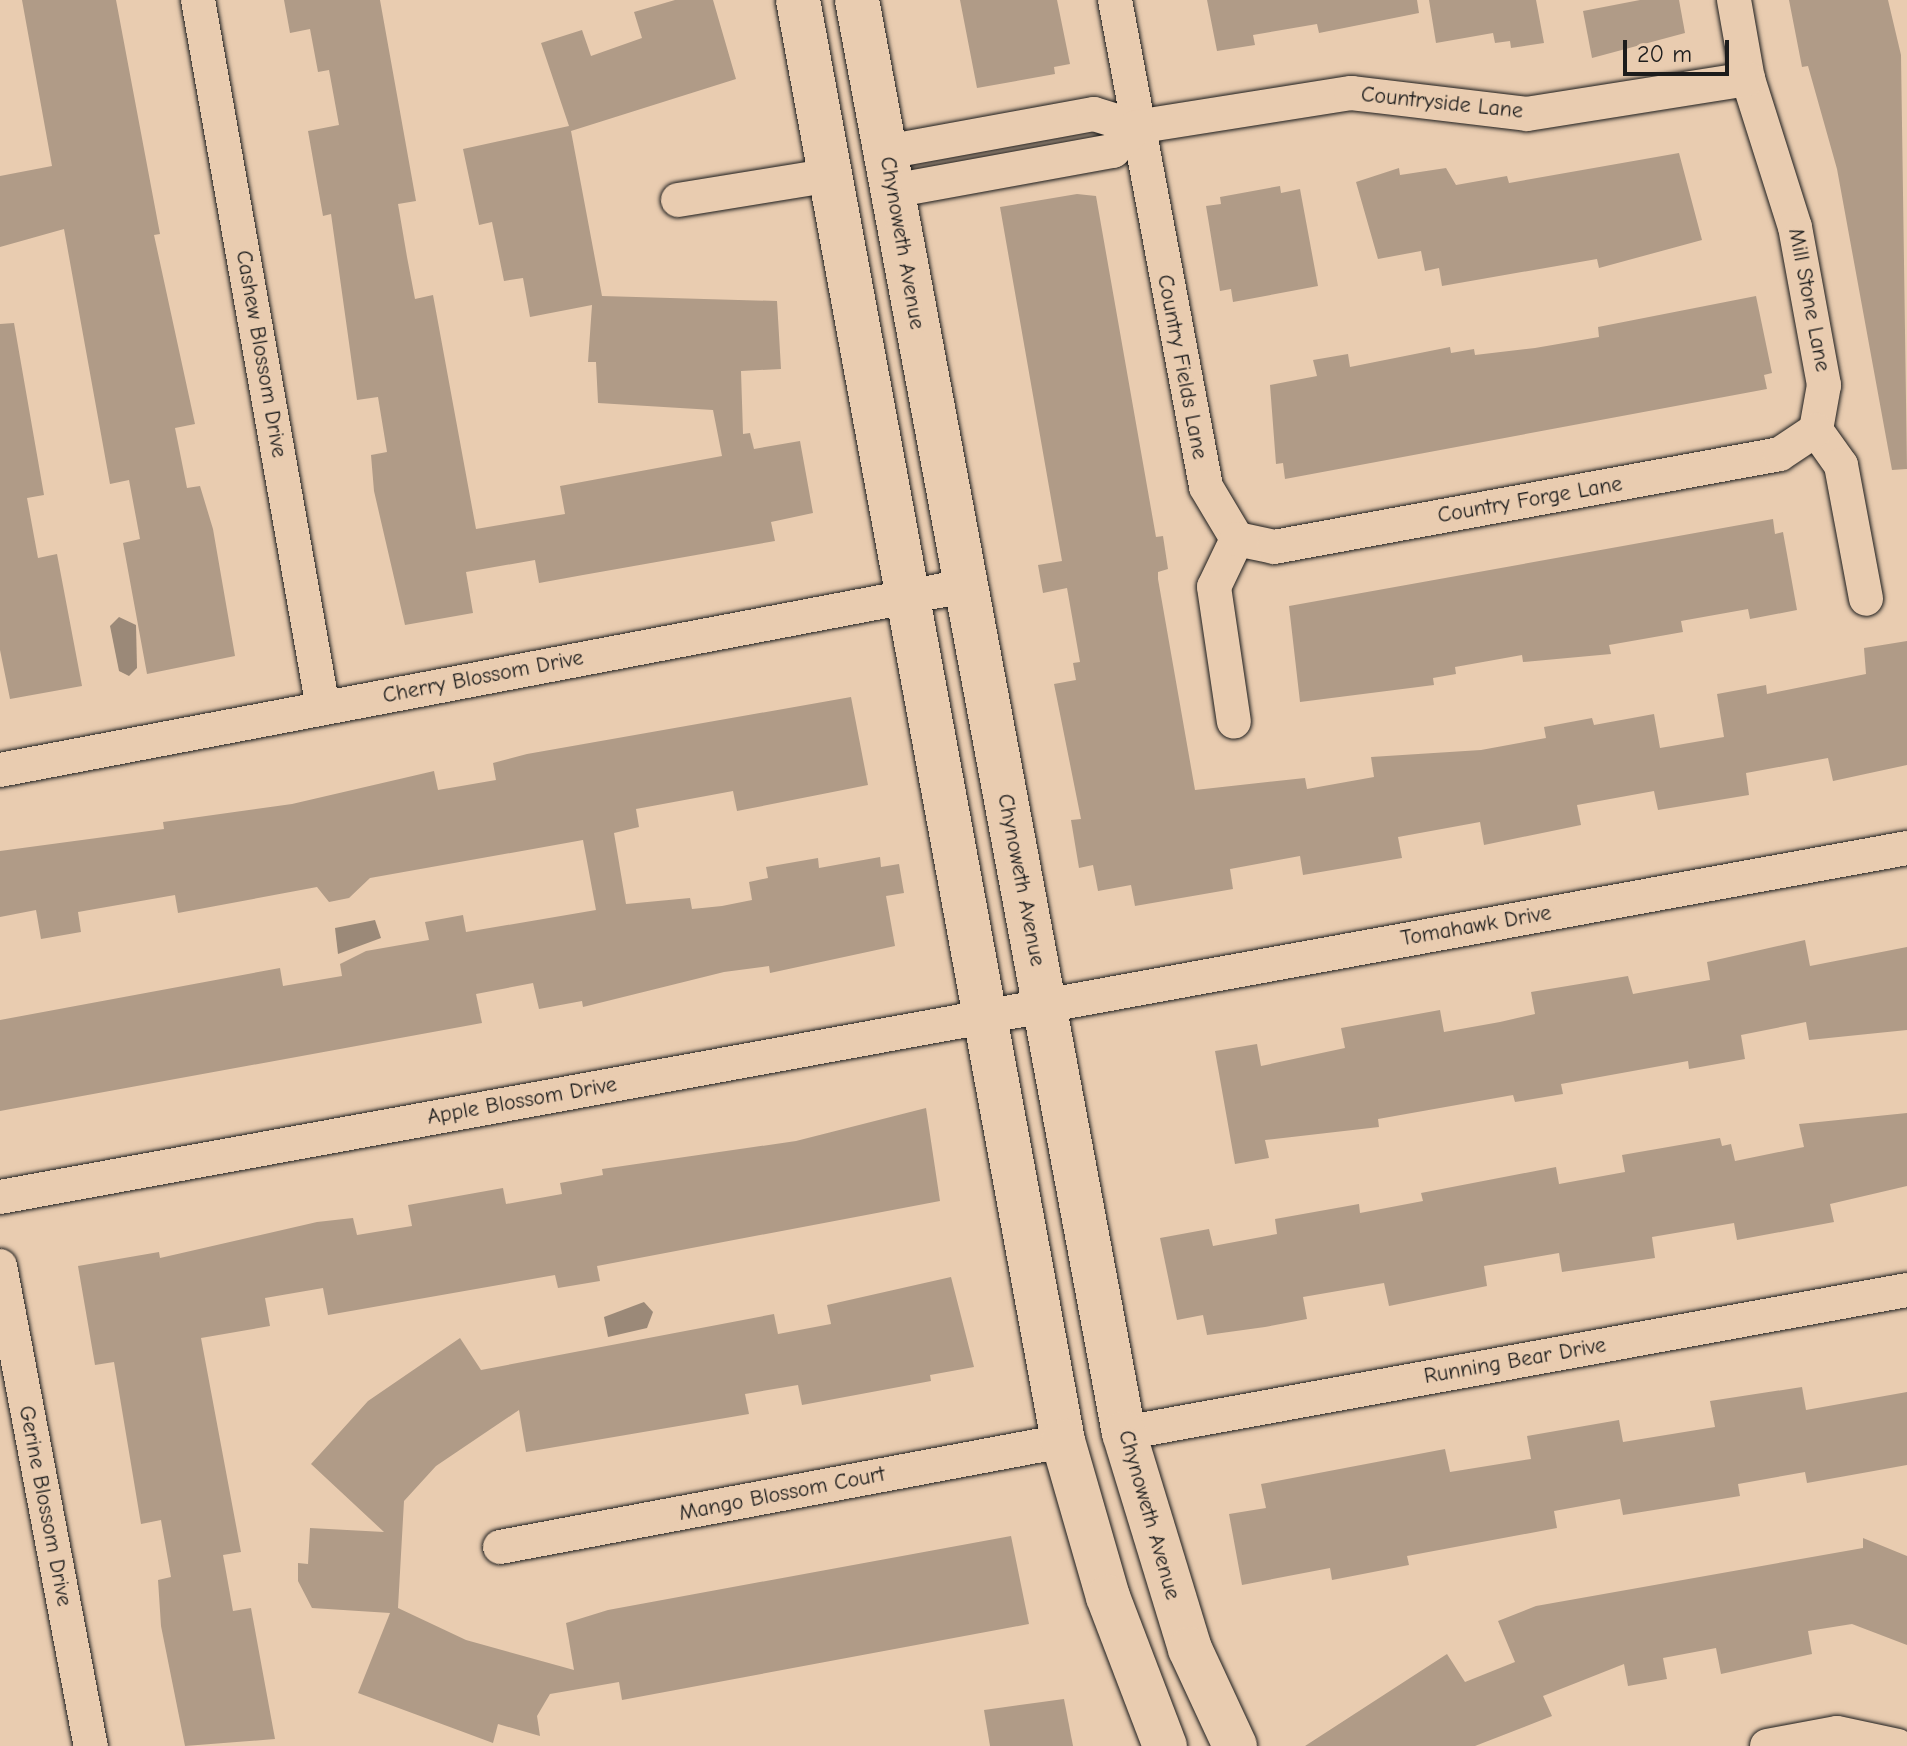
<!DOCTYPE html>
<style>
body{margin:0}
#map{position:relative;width:1907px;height:1746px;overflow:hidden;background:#e9ccb0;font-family:"Comic Neue",sans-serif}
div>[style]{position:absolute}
.water>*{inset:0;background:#9b8978}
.building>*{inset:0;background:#b09b87}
.roads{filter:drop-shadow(0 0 2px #1c1c1c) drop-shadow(0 0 2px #1c1c1c)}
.minor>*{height:34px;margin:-17px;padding:0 17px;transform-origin:17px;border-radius:17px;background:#e9ccb0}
.tertiary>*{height:44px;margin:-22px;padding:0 22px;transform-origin:22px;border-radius:22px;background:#e9ccb0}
span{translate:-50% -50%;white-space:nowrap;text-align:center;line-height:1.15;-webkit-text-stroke:7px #e9ccb0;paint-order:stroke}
.street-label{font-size:22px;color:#1c1c1c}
.scale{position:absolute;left:1623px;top:40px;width:106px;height:36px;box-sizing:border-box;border:4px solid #1c1c1c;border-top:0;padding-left:10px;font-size:24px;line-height:28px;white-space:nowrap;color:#1c1c1c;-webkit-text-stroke:6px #e9ccb0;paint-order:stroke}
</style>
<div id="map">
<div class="water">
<div style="clip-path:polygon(119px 617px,136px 625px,137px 668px,129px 676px,119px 671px,110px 626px)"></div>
<div style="clip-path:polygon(375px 920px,381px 938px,338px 954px,335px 928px)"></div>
<div style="clip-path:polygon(644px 1302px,653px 1312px,647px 1328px,608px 1337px,604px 1317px)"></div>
</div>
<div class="building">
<div style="clip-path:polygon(22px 0,116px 0,160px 234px,154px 235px,195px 424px,175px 428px,187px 488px,200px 486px,213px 529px,235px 656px,147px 674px,123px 543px,140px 539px,129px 480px,110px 484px,64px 229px,0 247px,0 176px,52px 166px)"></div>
<div style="clip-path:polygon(284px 0,380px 0,416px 201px,398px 204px,407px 257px,415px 299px,433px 295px,476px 529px,565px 514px,560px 486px,722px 456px,713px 410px,598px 403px,596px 362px,588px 362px,592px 305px,530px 317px,523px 278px,504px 281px,492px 222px,479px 225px,463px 149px,569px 126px,541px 43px,582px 30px,591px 56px,642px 38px,634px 12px,675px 0,713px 0,736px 79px,571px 131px,602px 296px,777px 301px,781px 369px,741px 371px,743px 434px,750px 433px,754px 449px,800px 441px,813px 513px,771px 522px,775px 541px,583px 575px,539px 583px,535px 560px,466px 572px,473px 613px,405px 625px,374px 491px,371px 455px,387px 452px,378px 397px,357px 400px,331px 214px,323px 216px,308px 131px,339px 125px,329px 70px,318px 72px,310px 29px,290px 33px)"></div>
<div style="clip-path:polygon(960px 0,1057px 0,1070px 64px,1054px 67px,1055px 74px,977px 88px)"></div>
<div style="clip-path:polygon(1207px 0,1417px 0,1419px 13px,1319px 33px,1317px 24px,1253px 35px,1255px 45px,1217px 51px)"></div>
<div style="clip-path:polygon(1429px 0,1536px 0,1544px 43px,1511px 48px,1510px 41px,1495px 43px,1493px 33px,1436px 43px)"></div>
<div style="clip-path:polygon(1640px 0,1679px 0,1685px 33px,1592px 58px,1583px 11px)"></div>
<div style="clip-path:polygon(1789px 0,1888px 0,1901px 55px,1907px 469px,1892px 470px,1837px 169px,1808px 66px,1802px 67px)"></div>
<div style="clip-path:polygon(1679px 153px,1702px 240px,1599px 268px,1597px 259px,1442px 286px,1439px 268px,1425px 271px,1421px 251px,1378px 259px,1356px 182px,1399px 168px,1400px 175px,1446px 168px,1456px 185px,1507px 176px,1509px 183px)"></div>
<div style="clip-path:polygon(1280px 186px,1281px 193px,1300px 189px,1318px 286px,1233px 302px,1231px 289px,1220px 291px,1206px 206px,1221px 204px,1220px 197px)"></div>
<div style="clip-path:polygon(1077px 194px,1096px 196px,1156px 537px,1163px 536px,1168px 569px,1158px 572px,1158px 579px,1195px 790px,1305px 778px,1307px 789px,1374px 777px,1371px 757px,1481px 750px,1546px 738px,1544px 727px,1592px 718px,1594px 725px,1654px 714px,1660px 748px,1724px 737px,1717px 694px,1766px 685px,1767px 694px,1866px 674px,1864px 648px,1907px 641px,1907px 765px,1833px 781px,1828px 758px,1746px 773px,1749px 795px,1658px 810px,1654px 791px,1577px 805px,1581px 825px,1484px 845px,1480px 822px,1398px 837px,1402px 858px,1303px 875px,1300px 856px,1230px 869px,1233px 889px,1135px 906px,1131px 885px,1098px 891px,1093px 865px,1079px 868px,1071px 820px,1081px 819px,1054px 684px,1076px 680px,1073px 663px,1080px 662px,1067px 588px,1043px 593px,1038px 565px,1062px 561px,1000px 207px)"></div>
<div style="clip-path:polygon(1756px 296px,1772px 373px,1764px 375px,1767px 389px,1285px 479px,1283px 463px,1276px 464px,1270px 385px,1317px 376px,1313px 360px,1348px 354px,1350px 367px,1450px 347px,1451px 353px,1474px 349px,1475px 355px,1535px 348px,1599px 337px,1598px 327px)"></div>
<div style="clip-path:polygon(14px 323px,44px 495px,27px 498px,38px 558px,57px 554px,82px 686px,10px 699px,0 650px,0 324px)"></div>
<div style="clip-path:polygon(1773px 519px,1775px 534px,1783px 532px,1797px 610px,1750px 619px,1748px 609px,1681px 621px,1683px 632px,1609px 645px,1611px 654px,1523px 662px,1522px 655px,1455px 667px,1456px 674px,1433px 678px,1434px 685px,1300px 702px,1289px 606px)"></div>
<div style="clip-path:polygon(851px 697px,868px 785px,737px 811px,733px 791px,636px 809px,639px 827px,614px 833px,626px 904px,690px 898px,692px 909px,722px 906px,752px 900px,749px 882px,768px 878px,766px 867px,818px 858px,819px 868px,880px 857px,881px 867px,899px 864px,904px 893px,886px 896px,895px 946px,770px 973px,769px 966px,724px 972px,583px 1007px,582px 1001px,539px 1009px,533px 983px,476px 994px,482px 1023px,0 1111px,0 1020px,280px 968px,283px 986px,342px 976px,340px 964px,366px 951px,429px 940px,425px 922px,463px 915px,466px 932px,596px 910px,583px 840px,370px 878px,349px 898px,329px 902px,317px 887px,178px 913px,175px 895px,78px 912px,81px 932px,41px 939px,36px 910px,0 917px,0 851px,164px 829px,163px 822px,292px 804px,434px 771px,438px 790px,496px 780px,493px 763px,527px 754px)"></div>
<div style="clip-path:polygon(1805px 940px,1810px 966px,1907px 947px,1907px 1030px,1809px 1040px,1806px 1022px,1741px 1035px,1745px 1059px,1689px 1069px,1688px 1061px,1561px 1084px,1563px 1094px,1515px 1102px,1513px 1095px,1378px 1119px,1379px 1127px,1265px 1140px,1269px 1158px,1235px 1164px,1215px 1051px,1257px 1044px,1261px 1066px,1345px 1048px,1341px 1028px,1440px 1010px,1444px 1032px,1500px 1022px,1535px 1014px,1531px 992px,1628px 976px,1633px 994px,1710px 980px,1707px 962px)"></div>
<div style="clip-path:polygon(926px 1108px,940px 1201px,597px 1266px,600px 1281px,558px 1288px,555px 1275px,328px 1315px,323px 1288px,265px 1298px,270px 1326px,201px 1338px,241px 1552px,223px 1555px,233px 1611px,251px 1608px,275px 1739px,185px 1746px,161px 1626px,158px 1580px,171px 1577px,161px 1520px,141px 1524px,114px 1362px,95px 1365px,78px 1266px,159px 1252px,160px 1258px,317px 1222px,353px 1218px,357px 1235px,412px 1226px,408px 1205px,503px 1188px,506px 1204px,562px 1194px,560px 1183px,603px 1175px,602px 1169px,796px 1141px)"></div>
<div style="clip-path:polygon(1907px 1113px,1907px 1186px,1830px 1204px,1834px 1222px,1737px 1240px,1734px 1223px,1652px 1237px,1655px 1258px,1562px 1272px,1559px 1253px,1484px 1266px,1487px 1286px,1389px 1306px,1384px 1283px,1303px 1297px,1307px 1319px,1265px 1327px,1207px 1335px,1203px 1315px,1177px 1320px,1160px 1238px,1209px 1229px,1213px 1246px,1277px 1234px,1275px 1219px,1359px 1204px,1360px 1213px,1423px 1201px,1421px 1193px,1556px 1167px,1559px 1184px,1625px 1172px,1622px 1155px,1720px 1138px,1722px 1146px,1731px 1144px,1735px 1161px,1804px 1147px,1799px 1124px)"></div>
<div style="clip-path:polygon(951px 1277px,974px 1367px,930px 1375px,931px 1381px,802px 1405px,798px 1385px,745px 1394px,749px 1414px,526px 1452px,519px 1410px,436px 1466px,404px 1501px,398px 1608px,466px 1640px,574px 1670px,566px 1623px,608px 1610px,1011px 1536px,1029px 1624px,622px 1700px,619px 1682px,550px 1694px,537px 1716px,540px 1736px,498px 1724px,493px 1743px,358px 1693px,390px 1613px,312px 1608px,298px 1581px,298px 1563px,308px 1564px,310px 1528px,384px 1532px,311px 1464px,368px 1401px,460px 1338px,481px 1370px,774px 1314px,778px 1334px,831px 1324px,827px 1305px)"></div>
<div style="clip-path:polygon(1802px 1387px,1806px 1410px,1907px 1392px,1907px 1465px,1807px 1483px,1805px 1472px,1738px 1484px,1740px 1496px,1623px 1515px,1620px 1499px,1554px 1511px,1557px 1528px,1407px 1556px,1409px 1565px,1332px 1580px,1330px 1568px,1242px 1585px,1229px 1514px,1266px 1508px,1261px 1484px,1445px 1449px,1450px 1472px,1531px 1459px,1527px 1436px,1619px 1420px,1623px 1442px,1715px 1427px,1710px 1401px)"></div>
<div style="clip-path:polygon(1863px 1538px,1907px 1556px,1907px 1645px,1852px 1624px,1808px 1631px,1812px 1654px,1721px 1674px,1716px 1648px,1663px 1658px,1667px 1679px,1628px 1686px,1624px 1664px,1543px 1696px,1552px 1716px,1475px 1746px,1305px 1746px,1447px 1654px,1465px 1682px,1515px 1662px,1498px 1621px,1536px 1606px,1863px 1548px)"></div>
<div style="clip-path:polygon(1064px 1699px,1073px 1746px,990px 1746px,984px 1710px)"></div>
</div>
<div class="roads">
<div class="minor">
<div style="left:198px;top:0;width:719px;rotate:79.99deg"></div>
<div style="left:1115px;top:0;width:495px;rotate:79.4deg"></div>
<div style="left:1206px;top:487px;width:61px;rotate:59.2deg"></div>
<div style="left:1237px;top:539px;width:53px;rotate:115.6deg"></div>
<div style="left:1214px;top:587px;width:136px;rotate:81.6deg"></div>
<div style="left:1734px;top:0;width:80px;rotate:80deg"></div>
<div style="left:1748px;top:79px;width:155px;rotate:72.4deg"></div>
<div style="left:1795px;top:227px;width:161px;rotate:79.6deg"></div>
<div style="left:1824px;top:385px;width:46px;rotate:100.1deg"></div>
<div style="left:1816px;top:430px;width:43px;rotate:54.5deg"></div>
<div style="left:1841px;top:465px;width:136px;rotate:79.4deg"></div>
<div style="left:886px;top:152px;width:211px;rotate:-10.4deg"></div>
<div style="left:1094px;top:114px;width:44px;rotate:17.2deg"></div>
<div style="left:1136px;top:127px;width:218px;rotate:-9deg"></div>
<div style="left:1351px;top:93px;width:177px;rotate:6.8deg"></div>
<div style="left:1527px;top:114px;width:224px;rotate:-9deg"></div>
<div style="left:892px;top:191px;width:225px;rotate:-10.3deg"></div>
<div style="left:1113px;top:151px;width:33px;rotate:-46deg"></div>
<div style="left:678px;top:200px;width:156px;rotate:-9.2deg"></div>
<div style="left:1237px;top:539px;width:38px;rotate:12deg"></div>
<div style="left:1274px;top:547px;width:514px;rotate:-10.41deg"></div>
<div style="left:1780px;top:454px;width:43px;rotate:-33.7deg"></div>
<div style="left:0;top:770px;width:982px;rotate:-10.8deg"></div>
<div style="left:0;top:1197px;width:1939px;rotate:-10.37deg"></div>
<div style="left:0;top:1266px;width:489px;rotate:79.3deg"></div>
<div style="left:1124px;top:1433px;width:796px;rotate:-10.35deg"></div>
<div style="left:500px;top:1547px;width:573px;rotate:-10.66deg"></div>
<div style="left:1767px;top:1746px;width:71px;rotate:-10.5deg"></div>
<div style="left:1837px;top:1733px;width:62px;rotate:12deg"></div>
</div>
<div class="tertiary">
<div style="left:798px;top:0;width:1465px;rotate:79.58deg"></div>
<div style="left:1063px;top:1441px;width:162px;rotate:73.9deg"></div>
<div style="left:1108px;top:1597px;width:160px;rotate:69.1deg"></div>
<div style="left:857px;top:0;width:1458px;rotate:79.45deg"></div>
<div style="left:1124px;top:1433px;width:226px;rotate:73deg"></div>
<div style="left:1190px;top:1649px;width:107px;rotate:65.1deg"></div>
</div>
</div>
<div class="street-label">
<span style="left:1442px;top:103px;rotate:6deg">Countryside Lane</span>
<span style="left:902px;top:243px;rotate:80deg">Chynoweth Avenue</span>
<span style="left:1809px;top:300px;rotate:79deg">Mill Stone Lane</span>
<span style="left:261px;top:354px;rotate:80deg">Cashew Blossom Drive</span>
<span style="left:1182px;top:367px;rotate:79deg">Country Fields Lane</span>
<span style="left:1530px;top:500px;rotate:-10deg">Country Forge Lane</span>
<span style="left:483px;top:677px;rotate:-11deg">Cherry Blossom Drive</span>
<span style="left:1021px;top:880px;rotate:79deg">Chynoweth Avenue</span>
<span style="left:1476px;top:926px;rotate:-10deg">Tomahawk Drive</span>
<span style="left:522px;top:1101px;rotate:-10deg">Apple Blossom Drive</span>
<span style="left:1515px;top:1361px;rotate:-10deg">Running Bear Drive</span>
<span style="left:782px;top:1494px;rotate:-11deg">Mango Blossom Court</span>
<span style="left:45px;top:1506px;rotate:79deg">Gerine Blossom Drive</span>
<span style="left:1149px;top:1515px;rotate:74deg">Chynoweth Avenue</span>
</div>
<div class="scale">20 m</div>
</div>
